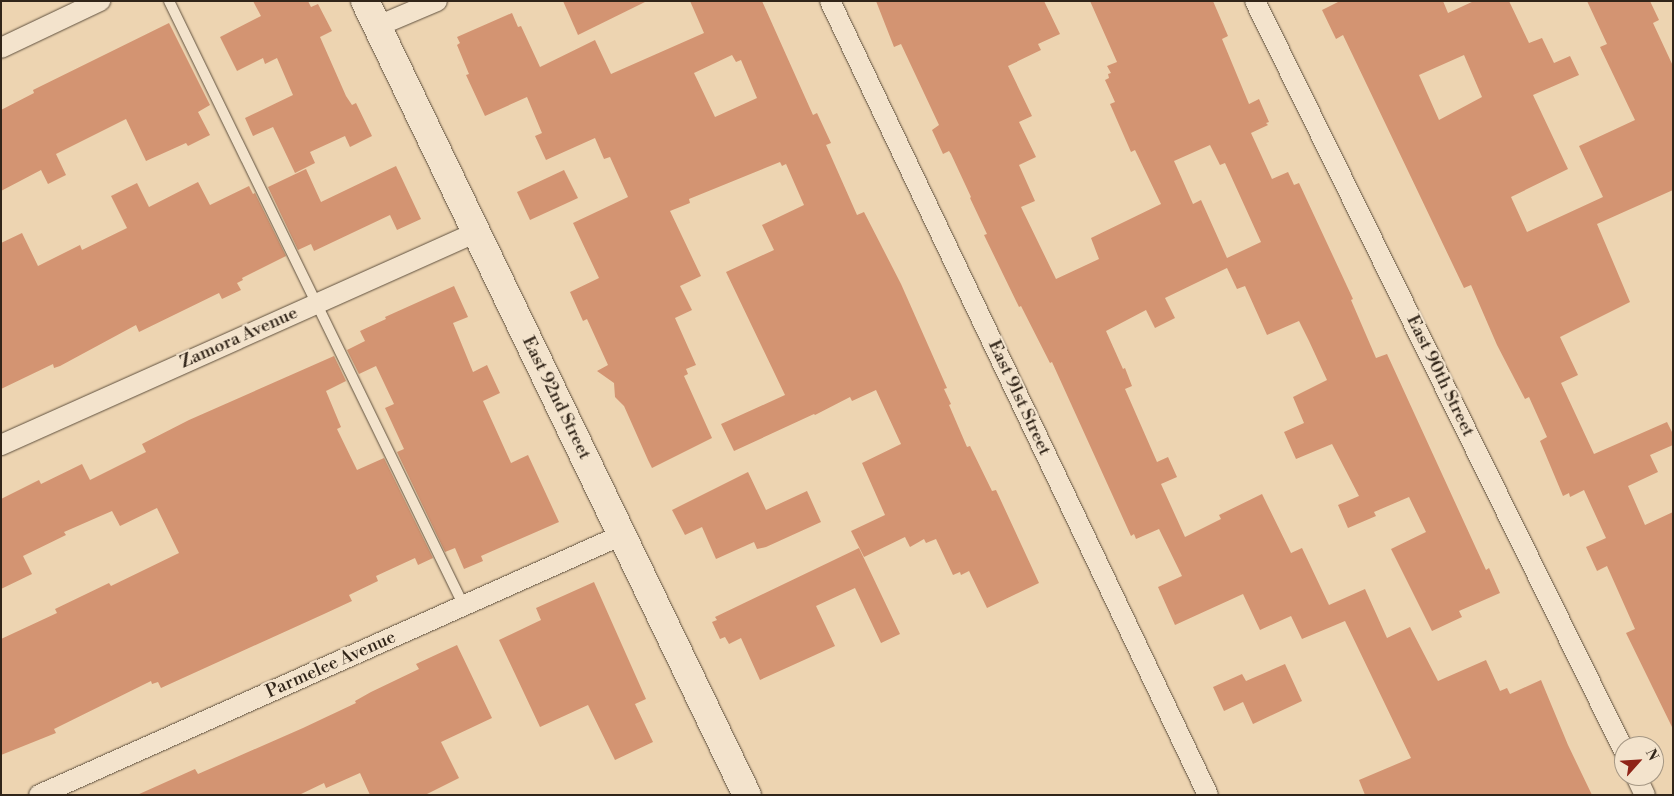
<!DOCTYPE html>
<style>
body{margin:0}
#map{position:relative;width:1674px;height:796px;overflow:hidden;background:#edd4b1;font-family:"Libre Bodoni",serif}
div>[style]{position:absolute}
.building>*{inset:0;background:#d39472}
.roads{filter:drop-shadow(0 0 1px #60513f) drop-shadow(0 0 1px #60513f)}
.lane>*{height:10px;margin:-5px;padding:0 5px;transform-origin:5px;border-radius:5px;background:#f3e3cc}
.street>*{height:20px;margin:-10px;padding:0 10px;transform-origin:10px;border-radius:10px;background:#f3e3cc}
.secondary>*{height:28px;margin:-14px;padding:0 14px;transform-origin:14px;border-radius:14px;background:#f3e3cc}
span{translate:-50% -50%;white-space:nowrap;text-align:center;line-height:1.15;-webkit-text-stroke:4.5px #f3e3cc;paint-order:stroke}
.street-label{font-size:18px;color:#312519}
.frame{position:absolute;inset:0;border:2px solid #312519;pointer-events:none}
.north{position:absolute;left:1614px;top:736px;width:50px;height:50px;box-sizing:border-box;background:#f3e3cc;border:1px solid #a59784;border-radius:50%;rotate:64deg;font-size:14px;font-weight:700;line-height:20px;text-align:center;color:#312519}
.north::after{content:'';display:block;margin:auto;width:18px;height:22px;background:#8f2418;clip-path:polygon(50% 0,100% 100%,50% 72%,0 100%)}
</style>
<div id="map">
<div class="building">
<div style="clip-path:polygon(253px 1px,308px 1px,311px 7px,318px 4px,332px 31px,320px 37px,346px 96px,352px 105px,356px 103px,372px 136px,350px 147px,345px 136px,310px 152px,315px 163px,295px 173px,273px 127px,253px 136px,245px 118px,293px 95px,277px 58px,265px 64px,263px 58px,237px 71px,220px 37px,261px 16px)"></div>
<div style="clip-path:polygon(563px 1px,647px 1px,578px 35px)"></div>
<div style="clip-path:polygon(evenodd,690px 1px,762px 1px,813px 115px,817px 113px,831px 143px,826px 145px,857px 215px,864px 212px,901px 284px,947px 388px,944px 389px,951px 404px,949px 405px,967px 447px,970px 446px,992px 491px,996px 490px,1039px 583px,987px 608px,969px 571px,961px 575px,960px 572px,953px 575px,936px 539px,926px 543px,924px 539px,910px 547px,905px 537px,864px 557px,851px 531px,885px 515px,862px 463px,901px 444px,876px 390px,852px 401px,850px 397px,815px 415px,814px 414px,734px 451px,721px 424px,785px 395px,726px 272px,774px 250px,762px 225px,804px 205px,786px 164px,782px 166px,780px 162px,689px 199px,690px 203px,670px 211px,701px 276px,680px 286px,692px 310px,675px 318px,696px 365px,686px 369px,688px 374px,684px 376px,712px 438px,652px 468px,648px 460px,624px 406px,615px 397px,614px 383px,597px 371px,608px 365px,587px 319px,583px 321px,570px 292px,599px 278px,573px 223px,628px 197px,610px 157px,604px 159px,595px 138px,546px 160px,535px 136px,542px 133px,527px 97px,485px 116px,466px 75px,469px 74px,457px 45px,460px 43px,457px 37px,512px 13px,518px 27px,521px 26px,540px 67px,595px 40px,611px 74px,704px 33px,690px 1px,732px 55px,736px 62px,741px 60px,757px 98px,715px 117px,694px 73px,732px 55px)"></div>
<div style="clip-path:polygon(evenodd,876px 1px,1044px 1px,1060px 34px,1038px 44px,1041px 50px,1008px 66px,1032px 116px,1019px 122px,1036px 157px,1019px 165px,1035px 201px,1021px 207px,1056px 279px,1099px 259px,1091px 238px,1161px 204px,1135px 150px,1131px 152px,1110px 104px,1115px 102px,1105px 80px,1109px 78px,1108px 74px,1111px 73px,1107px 66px,1117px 62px,1090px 1px,1213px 1px,1228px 36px,1222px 39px,1249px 104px,1259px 99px,1269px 122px,1266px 123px,1268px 125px,1251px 133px,1272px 179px,1288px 172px,1294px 185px,1299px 183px,1353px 299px,1351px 300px,1376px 358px,1387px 354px,1486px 570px,1489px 568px,1500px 593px,1459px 611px,1462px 617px,1432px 631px,1391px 549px,1426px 532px,1409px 497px,1374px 512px,1376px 516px,1348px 528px,1338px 505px,1359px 496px,1332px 444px,1296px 459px,1284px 432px,1304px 423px,1293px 397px,1327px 380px,1309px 341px,1299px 321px,1267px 335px,1245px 286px,1237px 289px,1227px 268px,1165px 298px,1175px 318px,1155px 328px,1146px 310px,1106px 331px,1123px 369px,1125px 368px,1132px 386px,1125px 389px,1157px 462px,1168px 457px,1177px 477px,1161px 484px,1185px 537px,1221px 519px,1219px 515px,1262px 494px,1291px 553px,1302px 548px,1329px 605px,1365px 589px,1387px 638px,1410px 627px,1438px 681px,1486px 660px,1500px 691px,1507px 688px,1510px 694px,1541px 680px,1568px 745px,1592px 795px,1365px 795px,1359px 780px,1411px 758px,1345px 621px,1302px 639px,1291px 616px,1260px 630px,1243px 594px,1175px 625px,1158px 587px,1182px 576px,1159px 529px,1136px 539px,1134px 534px,1131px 536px,1052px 362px,1050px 363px,1021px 306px,1019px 307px,984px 235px,987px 234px,970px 198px,971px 197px,951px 154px,949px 151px,943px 154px,932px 130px,939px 125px,901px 44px,894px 47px,876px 1px,1210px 145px,1220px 165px,1225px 163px,1261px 242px,1227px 258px,1201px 200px,1193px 204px,1174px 161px,1210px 145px)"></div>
<div style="clip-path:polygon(evenodd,1340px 1px,1443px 1px,1448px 13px,1474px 1px,1509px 1px,1529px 43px,1542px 38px,1554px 63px,1570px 56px,1579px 75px,1533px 95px,1568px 169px,1511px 197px,1527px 232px,1603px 197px,1579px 146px,1635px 120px,1600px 47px,1607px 44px,1587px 1px,1650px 1px,1659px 20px,1653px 23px,1673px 66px,1673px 190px,1597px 224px,1630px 302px,1560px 337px,1578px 375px,1561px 383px,1594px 454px,1667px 422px,1673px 434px,1673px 445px,1650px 455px,1658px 472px,1628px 486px,1645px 525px,1673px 512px,1673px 729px,1626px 633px,1635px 629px,1607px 566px,1597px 571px,1586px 547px,1606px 538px,1584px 490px,1570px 497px,1569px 493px,1563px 496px,1540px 441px,1547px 437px,1529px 397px,1525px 399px,1497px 345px,1471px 285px,1464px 288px,1343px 35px,1336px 39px,1322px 10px,1340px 1px,1464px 55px,1482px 97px,1439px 120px,1419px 75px,1464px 55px)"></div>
<div style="clip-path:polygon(169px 23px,210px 105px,198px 112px,210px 135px,188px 146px,186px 143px,146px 161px,126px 119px,56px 154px,66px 175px,48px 184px,41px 170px,1px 191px,1px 110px,34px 93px,33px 90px)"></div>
<div style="clip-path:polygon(396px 166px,421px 219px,397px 230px,390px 215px,314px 251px,311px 244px,298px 250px,268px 187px,306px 169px,321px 202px)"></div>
<div style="clip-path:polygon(564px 170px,578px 198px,530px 220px,517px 192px)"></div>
<div style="clip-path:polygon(198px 182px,210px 205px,249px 186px,253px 194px,255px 193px,286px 256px,242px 278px,243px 280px,237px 283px,241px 290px,222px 299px,219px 293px,139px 332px,136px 325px,60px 366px,54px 368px,53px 364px,1px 389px,1px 243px,22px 233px,38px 266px,80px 245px,82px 250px,127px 228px,111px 196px,137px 183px,149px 207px)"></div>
<div style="clip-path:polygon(454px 286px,468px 317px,453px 323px,473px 372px,487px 365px,500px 393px,483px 401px,511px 463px,528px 455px,559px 522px,481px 556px,483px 561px,464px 569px,455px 548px,445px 552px,397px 452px,404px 449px,385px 408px,394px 404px,376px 366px,359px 374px,347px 350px,365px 341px,360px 331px,386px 319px,385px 317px)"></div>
<div style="clip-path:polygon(334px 356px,346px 381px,326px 391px,341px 427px,337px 429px,357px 470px,384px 458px,433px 558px,418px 565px,415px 558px,376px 576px,378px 581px,349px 595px,352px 601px,324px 614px,161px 688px,158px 682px,152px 684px,151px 681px,54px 729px,56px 733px,1px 755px,1px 639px,57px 613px,55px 609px,109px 583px,111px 586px,179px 553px,157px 508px,120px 526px,112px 511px,64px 532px,66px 535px,23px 556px,32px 574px,1px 589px,1px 499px,39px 480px,41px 484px,82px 464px,90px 480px,146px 452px,142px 444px,189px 420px)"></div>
<div style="clip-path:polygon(748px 472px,766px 510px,807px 491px,821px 522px,766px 547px,757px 549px,754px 542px,716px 559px,702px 527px,685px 535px,672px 510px)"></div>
<div style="clip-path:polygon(859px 548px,900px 634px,881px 643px,855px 588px,816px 606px,835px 646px,760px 680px,741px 638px,729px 644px,725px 637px,720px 639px,712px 622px,717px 620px,715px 617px)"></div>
<div style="clip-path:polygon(594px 582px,646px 699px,635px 704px,653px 742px,615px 760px,588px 705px,540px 727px,499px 640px,541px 620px,536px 608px)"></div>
<div style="clip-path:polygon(457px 645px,492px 718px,441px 742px,459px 778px,425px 795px,370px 795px,360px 773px,326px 788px,324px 783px,299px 795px,137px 795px,195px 769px,198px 774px,303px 728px,356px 703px,355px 701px,371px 692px,419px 669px,416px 664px)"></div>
<div style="clip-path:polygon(1285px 664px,1302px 701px,1253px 724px,1243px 702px,1224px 711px,1213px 687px,1242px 674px,1246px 681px)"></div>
</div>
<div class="roads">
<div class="lane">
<div style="left:169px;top:1px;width:673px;rotate:64.01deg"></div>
</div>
<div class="street">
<div style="left:830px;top:1px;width:879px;rotate:64.54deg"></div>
<div style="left:1255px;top:1px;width:836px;rotate:63.8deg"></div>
<div style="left:378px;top:26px;width:64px;rotate:-23deg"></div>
<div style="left:1px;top:48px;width:110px;rotate:-25.4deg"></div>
<div style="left:1px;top:445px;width:521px;rotate:-24.11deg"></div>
<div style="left:1636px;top:776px;width:21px;rotate:65deg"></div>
<div style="left:39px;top:795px;width:638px;rotate:-24.04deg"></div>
</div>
<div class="secondary">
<div style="left:365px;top:1px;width:881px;rotate:64.31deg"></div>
</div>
</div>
<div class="street-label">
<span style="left:239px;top:338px;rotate:-24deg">Zamora Avenue</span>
<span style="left:1440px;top:376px;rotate:64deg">East 90th Street</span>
<span style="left:556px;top:398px;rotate:64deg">East 92nd Street</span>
<span style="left:1019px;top:398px;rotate:65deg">East 91st Street</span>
<span style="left:331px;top:665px;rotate:-24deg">Parmelee Avenue</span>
</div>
<div class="frame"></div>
<div class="north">N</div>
</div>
